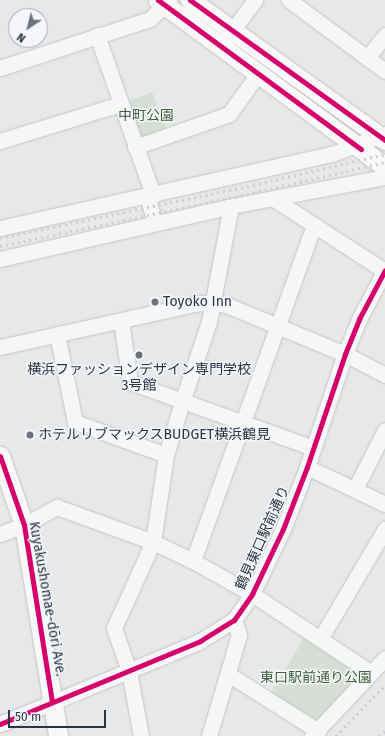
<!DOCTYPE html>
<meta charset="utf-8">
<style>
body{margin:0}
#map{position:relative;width:385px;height:736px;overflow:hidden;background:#e6e8ea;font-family:"Fira Sans","Noto Sans JP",sans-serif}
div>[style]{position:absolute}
.green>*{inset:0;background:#d6ded6}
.roads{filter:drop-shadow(0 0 1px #c4c6c8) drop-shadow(0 0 1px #c4c6c8)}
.minor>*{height:15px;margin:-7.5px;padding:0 7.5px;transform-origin:7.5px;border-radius:7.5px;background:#f5f6f7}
.major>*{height:19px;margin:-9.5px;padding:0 9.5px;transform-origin:9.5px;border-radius:9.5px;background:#f8f8f8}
.rail>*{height:3px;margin-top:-1.5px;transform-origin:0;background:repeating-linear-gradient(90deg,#cecfd2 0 2px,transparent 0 6px)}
.cycleway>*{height:5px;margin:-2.5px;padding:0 2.5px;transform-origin:2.5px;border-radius:2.5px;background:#d6006c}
.dots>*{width:11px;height:11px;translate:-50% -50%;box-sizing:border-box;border:2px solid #f4f6f9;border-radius:50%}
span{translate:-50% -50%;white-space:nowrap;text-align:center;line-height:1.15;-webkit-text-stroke:3px #f4f6f9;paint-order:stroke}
.park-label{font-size:14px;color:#3f6138}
.poi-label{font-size:14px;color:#2b3445}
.left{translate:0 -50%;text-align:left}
.street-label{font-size:14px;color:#2b3445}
.north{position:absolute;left:8px;top:8px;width:40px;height:40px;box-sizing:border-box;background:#f4f6f9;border:1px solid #a4a8b1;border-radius:50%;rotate:215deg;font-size:11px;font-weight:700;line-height:16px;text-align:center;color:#2b3445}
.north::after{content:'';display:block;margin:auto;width:14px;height:18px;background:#6c737f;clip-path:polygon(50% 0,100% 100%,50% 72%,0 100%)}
.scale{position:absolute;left:8px;top:710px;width:98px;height:18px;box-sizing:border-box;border:2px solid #2b3445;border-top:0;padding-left:5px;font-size:12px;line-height:14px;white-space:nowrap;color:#2b3445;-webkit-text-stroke:3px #f4f6f9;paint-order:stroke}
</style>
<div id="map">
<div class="green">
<div style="clip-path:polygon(152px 92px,167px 130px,139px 140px,125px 102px)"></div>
<div style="clip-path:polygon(306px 635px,363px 671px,315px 725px,269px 696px)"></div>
</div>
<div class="roads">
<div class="minor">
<div style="left:289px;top:0;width:119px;rotate:36.5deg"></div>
<div style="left:97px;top:35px;width:170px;rotate:70.7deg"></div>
<div style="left:226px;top:39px;width:49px;rotate:-53.4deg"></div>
<div style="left:367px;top:58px;width:29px;rotate:-52deg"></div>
<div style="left:0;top:68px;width:158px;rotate:-18.1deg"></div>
<div style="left:150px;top:19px;width:27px;rotate:-45deg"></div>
<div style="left:0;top:141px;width:126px;rotate:-17.1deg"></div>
<div style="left:135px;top:147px;width:100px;rotate:-19.3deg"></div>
<div style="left:229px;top:114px;width:49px;rotate:-54.1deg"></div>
<div style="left:147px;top:196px;width:28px;rotate:73deg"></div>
<div style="left:274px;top:199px;width:132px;rotate:33deg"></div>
<div style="left:0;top:228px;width:340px;rotate:-12.6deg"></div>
<div style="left:332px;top:154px;width:57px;rotate:-20.7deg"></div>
<div style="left:0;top:259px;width:237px;rotate:-12.9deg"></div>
<div style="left:231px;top:206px;width:157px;rotate:-10.7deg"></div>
<div style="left:121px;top:321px;width:62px;rotate:81.6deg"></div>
<div style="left:130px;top:382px;width:195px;rotate:19.8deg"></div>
<div style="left:57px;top:334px;width:90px;rotate:78.4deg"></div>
<div style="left:75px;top:422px;width:97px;rotate:19.9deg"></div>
<div style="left:0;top:347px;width:199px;rotate:-12.5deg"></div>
<div style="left:194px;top:304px;width:20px;rotate:-6deg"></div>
<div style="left:214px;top:302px;width:16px;rotate:15deg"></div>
<div style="left:229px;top:306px;width:126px;rotate:22.5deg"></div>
<div style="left:345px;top:354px;width:45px;rotate:27.7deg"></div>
<div style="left:307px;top:467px;width:86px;rotate:25.4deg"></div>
<div style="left:355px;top:489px;width:66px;rotate:-63deg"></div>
<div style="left:0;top:534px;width:26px;rotate:-21deg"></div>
<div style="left:24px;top:525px;width:38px;rotate:-29deg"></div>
<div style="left:57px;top:507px;width:102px;rotate:20deg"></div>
<div style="left:153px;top:542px;width:44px;rotate:25.4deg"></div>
<div style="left:193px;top:561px;width:68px;rotate:29.2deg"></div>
<div style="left:252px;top:594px;width:141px;rotate:33.5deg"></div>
<div style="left:193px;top:561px;width:357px;rotate:-70.2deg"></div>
<div style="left:320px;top:639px;width:128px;rotate:-59.4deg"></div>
<div style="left:228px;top:674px;width:107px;rotate:32.3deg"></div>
<div style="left:0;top:724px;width:217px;rotate:-22.5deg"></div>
<div style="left:200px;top:641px;width:40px;rotate:-32deg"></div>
<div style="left:234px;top:620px;width:32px;rotate:-55deg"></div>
<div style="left:252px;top:594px;width:72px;rotate:-64.5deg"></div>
<div style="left:283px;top:529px;width:66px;rotate:-68.8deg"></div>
<div style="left:307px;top:467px;width:119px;rotate:-71.4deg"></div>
<div style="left:345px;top:354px;width:38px;rotate:-68deg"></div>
<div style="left:359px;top:319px;width:55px;rotate:-62deg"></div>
<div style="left:141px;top:736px;width:66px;rotate:-100.5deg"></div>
<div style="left:129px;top:671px;width:46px;rotate:-109.2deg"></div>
<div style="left:114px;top:628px;width:94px;rotate:-65.6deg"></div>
<div style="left:153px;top:542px;width:88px;rotate:-81.5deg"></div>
<div style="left:166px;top:455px;width:55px;rotate:-73.2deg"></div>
<div style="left:182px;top:402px;width:84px;rotate:-71.4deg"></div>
<div style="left:209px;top:322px;width:118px;rotate:-79.3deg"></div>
<div style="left:209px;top:736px;width:105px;rotate:-73.5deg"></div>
<div style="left:239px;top:635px;width:16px;rotate:-108deg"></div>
<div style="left:312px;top:736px;width:107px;rotate:-46.9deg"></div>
</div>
<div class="major">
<div style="left:158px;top:0;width:282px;rotate:36.3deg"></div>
<div style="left:190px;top:0;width:240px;rotate:35.7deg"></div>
<div style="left:0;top:456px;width:73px;rotate:70.8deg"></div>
<div style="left:24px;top:525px;width:214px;rotate:80.8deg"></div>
</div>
</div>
<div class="rail">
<div style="left:0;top:238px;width:258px;rotate:-11.8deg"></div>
<div style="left:253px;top:185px;width:136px;rotate:-13.2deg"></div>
<div style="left:0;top:246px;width:258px;rotate:-11.8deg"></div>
<div style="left:253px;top:193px;width:136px;rotate:-13.2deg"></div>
<div style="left:336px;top:736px;width:71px;rotate:-46.1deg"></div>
<div style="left:379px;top:736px;width:8px;rotate:-40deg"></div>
</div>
<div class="cycleway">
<div style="left:158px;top:0;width:252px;rotate:36.3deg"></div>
<div style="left:190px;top:0;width:240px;rotate:35.7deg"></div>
<div style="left:0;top:456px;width:73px;rotate:70.8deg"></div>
<div style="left:24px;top:525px;width:178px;rotate:81deg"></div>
<div style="left:0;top:724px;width:217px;rotate:-22.5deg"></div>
<div style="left:200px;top:641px;width:40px;rotate:-32deg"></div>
<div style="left:234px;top:620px;width:32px;rotate:-55deg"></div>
<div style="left:252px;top:594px;width:72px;rotate:-64.5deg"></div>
<div style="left:283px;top:529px;width:66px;rotate:-68.8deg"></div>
<div style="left:307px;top:467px;width:119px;rotate:-71.4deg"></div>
<div style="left:345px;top:354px;width:38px;rotate:-68deg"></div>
<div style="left:359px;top:319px;width:55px;rotate:-62deg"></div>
</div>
<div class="dots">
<div style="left:155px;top:302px;background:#6c737f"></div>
<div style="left:139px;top:355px;background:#6c737f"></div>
<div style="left:30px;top:435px;background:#6c737f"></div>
</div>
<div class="park-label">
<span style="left:146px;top:116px">中町公園</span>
<span style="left:316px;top:678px">東口駅前通り公園</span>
</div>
<div class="poi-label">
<span class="left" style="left:163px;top:302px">Toyoko Inn</span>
<span style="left:139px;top:378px">横浜ファッションデザイン専門学校<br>3号館</span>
<span class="left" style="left:38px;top:435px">ホテルリブマックスBUDGET横浜鶴見</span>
</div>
<div class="street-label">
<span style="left:263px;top:538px;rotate:-66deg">鶴見東口駅前通り</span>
<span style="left:47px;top:599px;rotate:80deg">Kuyakushomae-dōri Ave.</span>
</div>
<div class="north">N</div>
<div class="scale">50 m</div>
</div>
